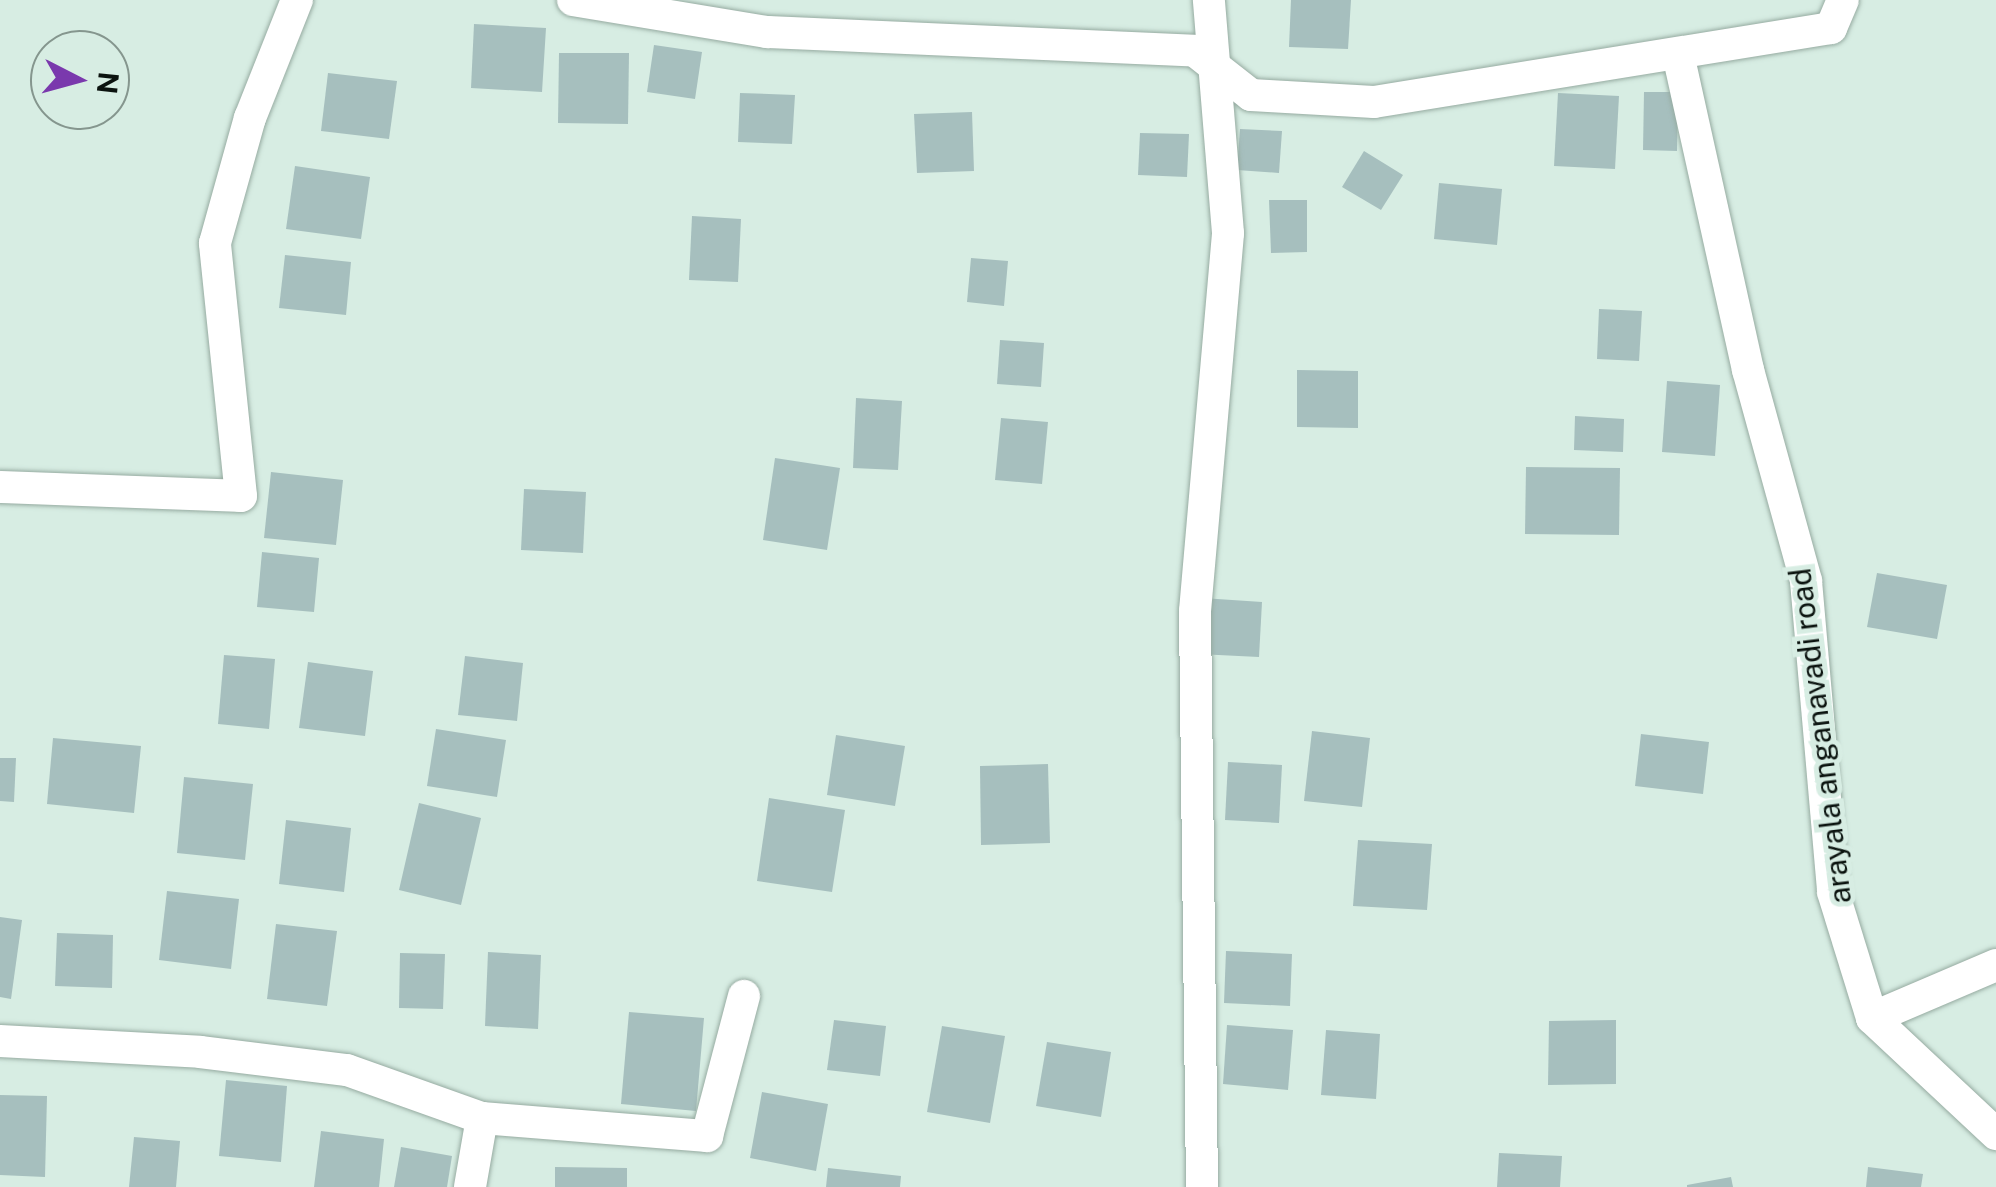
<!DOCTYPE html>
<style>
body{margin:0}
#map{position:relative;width:1996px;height:1187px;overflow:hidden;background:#d7ede3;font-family:"Public Sans",sans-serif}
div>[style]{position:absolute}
.building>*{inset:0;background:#a6bfbe}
.roads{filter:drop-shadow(0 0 2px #96aba1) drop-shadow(0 0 2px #96aba1)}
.street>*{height:32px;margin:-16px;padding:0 16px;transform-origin:16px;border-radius:16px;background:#fff}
span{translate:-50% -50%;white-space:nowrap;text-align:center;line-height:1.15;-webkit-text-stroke:10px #d7ede3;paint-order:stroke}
.street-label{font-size:30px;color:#0b130f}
.north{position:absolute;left:30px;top:30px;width:100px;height:100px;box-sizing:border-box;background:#d7ede3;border:2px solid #85968e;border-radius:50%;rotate:96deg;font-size:28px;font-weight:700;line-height:40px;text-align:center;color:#0b130f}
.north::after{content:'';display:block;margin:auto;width:35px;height:45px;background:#7a39ad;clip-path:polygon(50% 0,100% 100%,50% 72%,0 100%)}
</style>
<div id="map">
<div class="building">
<div style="clip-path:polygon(1291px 0,1351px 0,1348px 49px,1289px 47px)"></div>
<div style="clip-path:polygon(474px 24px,546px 28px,542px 92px,471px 88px)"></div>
<div style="clip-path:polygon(654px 45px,702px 52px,695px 99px,647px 92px)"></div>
<div style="clip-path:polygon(559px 53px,629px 53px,628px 124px,558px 123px)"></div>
<div style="clip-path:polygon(328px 73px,397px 81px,389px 139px,321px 131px)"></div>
<div style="clip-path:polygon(1644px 92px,1678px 92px,1677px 151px,1643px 150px)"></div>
<div style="clip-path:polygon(740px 93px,795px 95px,792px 144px,738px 142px)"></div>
<div style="clip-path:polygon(1558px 93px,1619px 96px,1615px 169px,1554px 166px)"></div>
<div style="clip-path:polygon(972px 112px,974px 171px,917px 173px,914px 114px)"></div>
<div style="clip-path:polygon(1240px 129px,1282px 131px,1279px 173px,1237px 170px)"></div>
<div style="clip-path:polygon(1140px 133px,1189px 134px,1187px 177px,1138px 175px)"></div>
<div style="clip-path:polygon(1364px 151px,1403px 175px,1381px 210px,1342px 187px)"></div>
<div style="clip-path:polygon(295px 166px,370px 177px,361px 239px,286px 229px)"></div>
<div style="clip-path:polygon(1439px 183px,1502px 189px,1497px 245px,1434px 239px)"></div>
<div style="clip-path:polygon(1269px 200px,1307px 200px,1307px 252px,1271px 253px)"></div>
<div style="clip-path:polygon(692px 216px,741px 219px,738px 282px,689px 280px)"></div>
<div style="clip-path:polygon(285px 255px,351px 262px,346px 315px,279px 308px)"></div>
<div style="clip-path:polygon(971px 258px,1008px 261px,1004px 306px,967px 302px)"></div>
<div style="clip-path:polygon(1599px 309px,1642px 311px,1639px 361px,1597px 359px)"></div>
<div style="clip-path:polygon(1000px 340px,1044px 343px,1041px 387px,997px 384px)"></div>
<div style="clip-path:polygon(1297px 370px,1358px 371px,1358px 428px,1297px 427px)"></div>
<div style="clip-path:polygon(1667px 381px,1720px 385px,1715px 456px,1662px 452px)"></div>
<div style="clip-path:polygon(856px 398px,902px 401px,898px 470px,853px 468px)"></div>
<div style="clip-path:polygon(1575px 416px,1624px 419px,1623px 452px,1574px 450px)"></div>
<div style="clip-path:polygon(1001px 418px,1048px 422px,1042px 484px,995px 480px)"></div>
<div style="clip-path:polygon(775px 458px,840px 468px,827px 550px,763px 540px)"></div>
<div style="clip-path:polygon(1526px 467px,1620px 468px,1619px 535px,1525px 534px)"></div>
<div style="clip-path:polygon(271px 472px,343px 480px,336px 545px,264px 538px)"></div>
<div style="clip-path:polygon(524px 489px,586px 492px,583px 553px,521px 550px)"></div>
<div style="clip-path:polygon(262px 552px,319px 558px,314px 612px,257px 607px)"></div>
<div style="clip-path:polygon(1877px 573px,1947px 585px,1937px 639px,1867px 627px)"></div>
<div style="clip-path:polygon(1202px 598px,1262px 602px,1259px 657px,1198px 654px)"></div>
<div style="clip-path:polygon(224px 655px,275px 659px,269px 729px,218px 724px)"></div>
<div style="clip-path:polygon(465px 656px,523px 663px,517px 721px,458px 715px)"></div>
<div style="clip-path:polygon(308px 662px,373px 671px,365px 736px,299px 728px)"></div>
<div style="clip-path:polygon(436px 729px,506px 740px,497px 797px,427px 786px)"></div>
<div style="clip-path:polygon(1312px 731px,1370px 738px,1362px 807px,1304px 801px)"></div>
<div style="clip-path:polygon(1641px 734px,1709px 742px,1703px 794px,1635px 786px)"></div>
<div style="clip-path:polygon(836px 735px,905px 746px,895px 806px,827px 795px)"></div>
<div style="clip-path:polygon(53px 738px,141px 746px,134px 813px,47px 804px)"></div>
<div style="clip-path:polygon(0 758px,16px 758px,14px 802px,0 801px)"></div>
<div style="clip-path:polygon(1228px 762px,1282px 765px,1279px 823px,1225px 820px)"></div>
<div style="clip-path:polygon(1048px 764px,1050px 843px,981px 845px,980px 766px)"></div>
<div style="clip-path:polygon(184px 777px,253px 784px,245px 860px,177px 853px)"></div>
<div style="clip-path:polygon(769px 798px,845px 810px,832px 892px,757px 881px)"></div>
<div style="clip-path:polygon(419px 803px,481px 818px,461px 905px,399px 890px)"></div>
<div style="clip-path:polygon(286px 820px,351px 828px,344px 892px,279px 884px)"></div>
<div style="clip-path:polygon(1358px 840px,1432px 844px,1427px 910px,1353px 906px)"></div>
<div style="clip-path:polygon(167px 891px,239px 899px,231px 969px,159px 960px)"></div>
<div style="clip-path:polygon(0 917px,22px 920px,11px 999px,0 997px)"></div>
<div style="clip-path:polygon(276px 924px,337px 931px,327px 1006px,267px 999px)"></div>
<div style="clip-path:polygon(57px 933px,113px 935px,112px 988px,55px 986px)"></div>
<div style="clip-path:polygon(1226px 951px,1292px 954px,1290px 1006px,1224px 1003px)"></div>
<div style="clip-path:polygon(488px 952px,541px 955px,538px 1029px,485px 1026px)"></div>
<div style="clip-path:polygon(400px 953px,445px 954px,443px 1009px,399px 1008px)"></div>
<div style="clip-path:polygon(629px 1012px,704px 1018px,696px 1111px,621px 1104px)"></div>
<div style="clip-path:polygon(834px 1020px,886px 1026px,880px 1076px,827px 1070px)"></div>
<div style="clip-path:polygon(1616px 1020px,1616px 1084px,1548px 1085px,1549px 1021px)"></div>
<div style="clip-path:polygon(1227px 1025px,1293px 1030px,1288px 1090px,1223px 1084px)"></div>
<div style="clip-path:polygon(942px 1026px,1005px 1036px,990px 1123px,927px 1112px)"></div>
<div style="clip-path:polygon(1326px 1030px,1380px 1034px,1376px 1099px,1321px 1095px)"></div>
<div style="clip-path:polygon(1047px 1042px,1111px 1052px,1101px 1117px,1036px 1106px)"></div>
<div style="clip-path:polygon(226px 1080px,287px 1086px,281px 1162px,219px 1156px)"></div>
<div style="clip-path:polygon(762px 1092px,828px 1104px,816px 1171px,750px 1158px)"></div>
<div style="clip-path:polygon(0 1095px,47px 1096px,45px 1177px,0 1175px)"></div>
<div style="clip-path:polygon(321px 1131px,384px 1139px,379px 1187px,314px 1187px)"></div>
<div style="clip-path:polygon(134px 1137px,180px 1141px,176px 1187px,129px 1187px)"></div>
<div style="clip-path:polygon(401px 1147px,452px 1156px,447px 1187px,394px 1187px)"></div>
<div style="clip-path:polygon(1499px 1153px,1562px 1156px,1560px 1187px,1497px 1187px)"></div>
<div style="clip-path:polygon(555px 1167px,627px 1168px,627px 1187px,555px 1187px)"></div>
<div style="clip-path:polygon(1868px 1167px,1923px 1174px,1921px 1187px,1866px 1187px)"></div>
<div style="clip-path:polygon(828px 1168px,901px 1176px,900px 1187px,826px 1187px)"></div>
<div style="clip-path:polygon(1731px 1177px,1733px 1187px,1687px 1187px,1687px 1185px)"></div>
</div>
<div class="roads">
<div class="street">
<div style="left:573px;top:0;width:197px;rotate:9.4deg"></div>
<div style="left:767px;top:32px;width:428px;rotate:2.5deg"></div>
<div style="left:1195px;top:51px;width:71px;rotate:38.2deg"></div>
<div style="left:1251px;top:95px;width:123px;rotate:3.3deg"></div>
<div style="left:1374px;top:102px;width:463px;rotate:-9.2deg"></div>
<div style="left:1831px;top:28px;width:30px;rotate:-67deg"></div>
<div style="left:1678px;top:54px;width:324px;rotate:77.5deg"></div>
<div style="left:1748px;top:370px;width:219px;rotate:74.6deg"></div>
<div style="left:1806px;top:581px;width:312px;rotate:85deg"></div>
<div style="left:1833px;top:892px;width:132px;rotate:72.8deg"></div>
<div style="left:1872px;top:1018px;width:170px;rotate:43.1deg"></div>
<div style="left:0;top:487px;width:241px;rotate:2.1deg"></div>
<div style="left:241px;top:496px;width:254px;rotate:-95.9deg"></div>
<div style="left:215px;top:243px;width:130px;rotate:-74.4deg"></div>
<div style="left:250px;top:118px;width:127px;rotate:-68.3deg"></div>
<div style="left:1872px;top:1018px;width:135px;rotate:-23.1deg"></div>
<div style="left:0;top:1041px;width:200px;rotate:3.1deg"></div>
<div style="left:200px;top:1052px;width:148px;rotate:7deg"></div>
<div style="left:347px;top:1070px;width:143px;rotate:19.6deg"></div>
<div style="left:482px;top:1118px;width:70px;rotate:99.9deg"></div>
<div style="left:482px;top:1118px;width:226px;rotate:4.6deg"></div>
<div style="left:707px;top:1136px;width:145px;rotate:-75.2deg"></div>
<div style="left:1202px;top:1187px;width:576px;rotate:-90.7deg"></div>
<div style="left:1195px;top:611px;width:379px;rotate:-85deg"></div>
<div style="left:1228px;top:233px;width:234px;rotate:-94.7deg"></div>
</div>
</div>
<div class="street-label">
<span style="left:1820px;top:736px;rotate:-97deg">arayala anganavadi road</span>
</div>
<div class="north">N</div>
</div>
